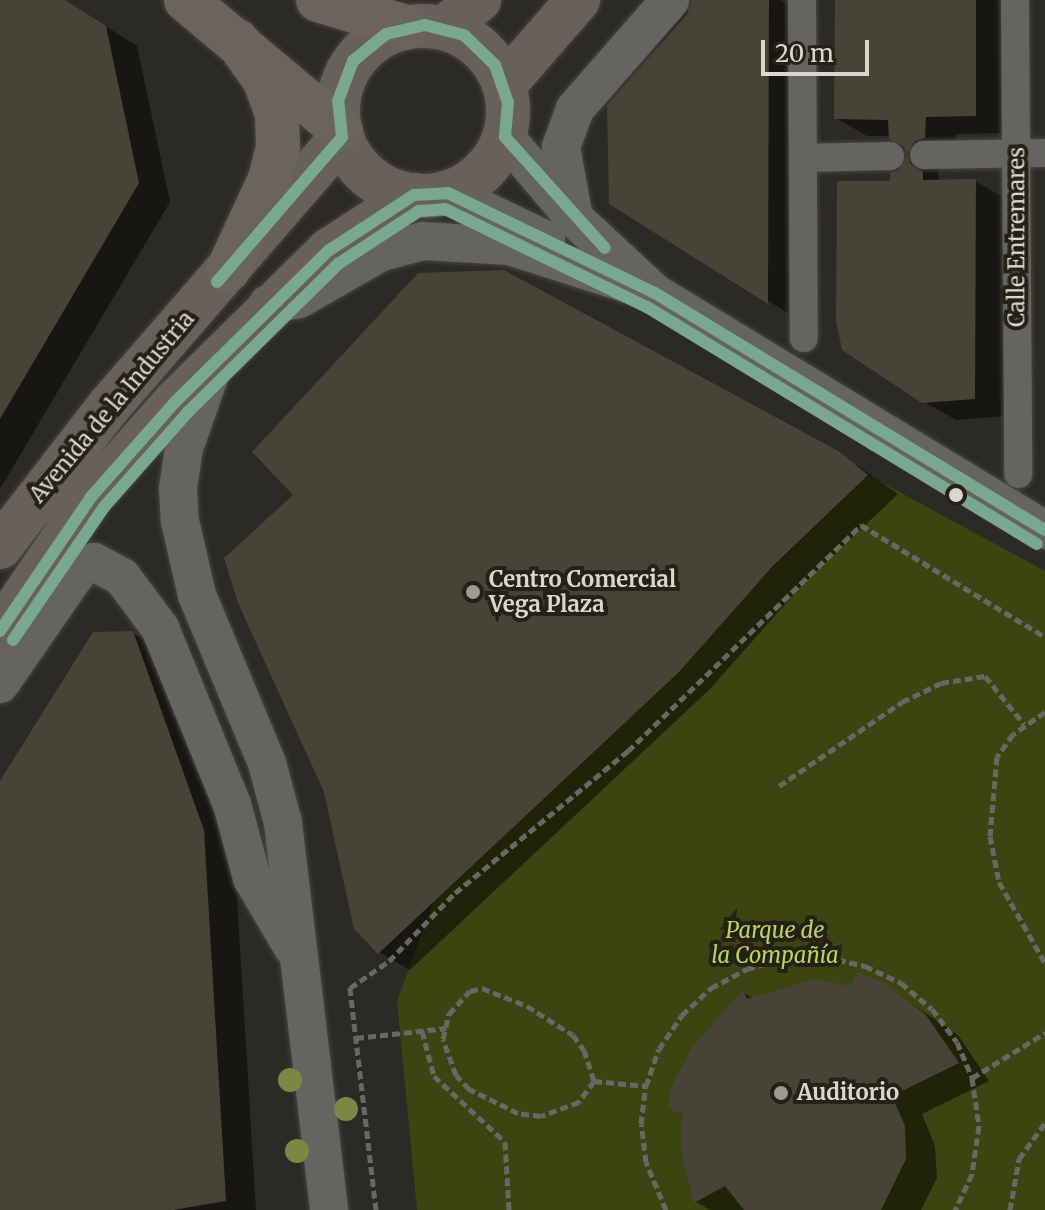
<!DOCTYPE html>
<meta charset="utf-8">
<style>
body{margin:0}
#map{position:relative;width:1045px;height:1210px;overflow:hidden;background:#2c2a24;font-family:Merriweather,serif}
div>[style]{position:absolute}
.green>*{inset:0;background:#3b4512}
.shadow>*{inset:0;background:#0007}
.building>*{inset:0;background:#474336}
.path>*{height:5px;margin-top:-2.5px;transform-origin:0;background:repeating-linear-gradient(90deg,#686763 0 8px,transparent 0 12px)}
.roads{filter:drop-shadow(0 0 2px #474540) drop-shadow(0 0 2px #474540)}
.pedestrian>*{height:28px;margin:-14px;padding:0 14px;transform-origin:14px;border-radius:14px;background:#656460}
.minor>*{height:38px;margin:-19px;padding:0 19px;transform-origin:19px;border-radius:19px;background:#656460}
.primary>*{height:44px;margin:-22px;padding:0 22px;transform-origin:22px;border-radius:22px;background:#68615b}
.primary>.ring{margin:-22px;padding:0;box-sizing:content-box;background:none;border:44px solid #68615b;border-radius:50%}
.trunk>*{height:44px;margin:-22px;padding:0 22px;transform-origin:22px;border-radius:22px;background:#6a645c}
.bus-1>*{height:12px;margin:-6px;padding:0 6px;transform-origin:6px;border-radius:6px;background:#79a790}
.bus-2>*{height:12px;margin:-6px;padding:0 6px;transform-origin:6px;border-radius:6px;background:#79a790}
.trees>*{width:24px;height:24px;margin:-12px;border-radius:50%;background:#7a8844}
.dots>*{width:22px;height:22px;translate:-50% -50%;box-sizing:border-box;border:4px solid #252116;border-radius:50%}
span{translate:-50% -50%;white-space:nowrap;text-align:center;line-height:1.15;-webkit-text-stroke:8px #252116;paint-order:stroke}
.street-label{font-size:22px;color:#d9d7cf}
.poi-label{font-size:22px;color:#d9d7cf;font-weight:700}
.left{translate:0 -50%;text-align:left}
.park-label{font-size:22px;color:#b9d55f;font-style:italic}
.scale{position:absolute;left:761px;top:40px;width:108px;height:36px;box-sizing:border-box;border:4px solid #d9d7cf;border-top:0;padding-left:10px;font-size:24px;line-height:28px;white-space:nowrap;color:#d9d7cf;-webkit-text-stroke:6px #252116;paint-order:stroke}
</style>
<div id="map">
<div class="green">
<div style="clip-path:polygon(868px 475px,1045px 571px,1045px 1210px,417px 1210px,397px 1001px,435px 898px)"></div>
</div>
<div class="shadow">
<div style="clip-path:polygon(0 0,64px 0,137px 46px,170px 202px,0 489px)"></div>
<div style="clip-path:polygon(696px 0,780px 0,799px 11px,799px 320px,611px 203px,609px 106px)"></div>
<div style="clip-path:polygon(837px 0,1007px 0,1007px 133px,956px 134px,956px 155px,946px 158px,938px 173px,940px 182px,975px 181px,1006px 199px,1006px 416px,956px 420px,924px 402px,909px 154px,891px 136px,867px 136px,836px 118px)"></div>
<div style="clip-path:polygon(839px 453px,898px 494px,803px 584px,710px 689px,410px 970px,379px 952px)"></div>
<div style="clip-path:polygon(132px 633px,164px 651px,234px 849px,256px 1210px,0 1210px,0 785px)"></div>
<div style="clip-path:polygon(882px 984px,958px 1035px,989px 1081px,922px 1114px,935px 1146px,937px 1178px,921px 1210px,710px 1210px,696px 1202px,684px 1116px,670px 1108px,743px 992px,754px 999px)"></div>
</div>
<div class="building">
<div style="clip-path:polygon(0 0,65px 0,106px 26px,139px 183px,0 419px)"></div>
<div style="clip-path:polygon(692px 0,769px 0,768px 304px,609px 204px,607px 105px,687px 14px)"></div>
<div style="clip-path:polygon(835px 0,976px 0,976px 116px,926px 117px,925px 138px,915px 141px,907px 154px,910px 164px,923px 172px,923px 180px,976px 179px,975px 399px,922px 403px,842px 350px,836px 321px,837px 181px,890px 181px,890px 173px,899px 170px,907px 156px,904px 147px,889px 139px,888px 120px,834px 119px)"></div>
<div style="clip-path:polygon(504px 270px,840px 452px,868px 475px,772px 567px,679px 672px,378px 954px,354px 929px,324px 792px,238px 603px,224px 558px,293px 495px,252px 452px,418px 273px)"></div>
<div style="clip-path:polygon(133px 631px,204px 830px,226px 1201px,173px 1210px,0 1210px,0 781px,93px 632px)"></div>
<div style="clip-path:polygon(857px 972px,883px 982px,926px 1015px,959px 1063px,892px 1096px,905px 1126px,906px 1159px,881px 1210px,744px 1210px,725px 1186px,694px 1203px,681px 1150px,682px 1114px,668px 1109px,671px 1087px,693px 1046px,743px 990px,747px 999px,814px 979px,850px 986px)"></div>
</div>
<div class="path">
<div style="left:1045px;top:712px;width:39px;rotate:145deg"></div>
<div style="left:1013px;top:734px;width:28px;rotate:125deg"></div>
<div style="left:997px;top:757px;width:79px;rotate:95.1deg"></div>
<div style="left:990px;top:836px;width:47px;rotate:78.9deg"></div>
<div style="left:999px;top:882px;width:93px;rotate:60.4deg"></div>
<div style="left:779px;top:786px;width:149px;rotate:-34.3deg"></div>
<div style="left:902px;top:702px;width:43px;rotate:-26deg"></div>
<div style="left:941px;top:683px;width:45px;rotate:-9deg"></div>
<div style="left:985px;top:676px;width:62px;rotate:50.9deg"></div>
<div style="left:482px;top:988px;width:48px;rotate:21.8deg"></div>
<div style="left:527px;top:1006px;width:54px;rotate:32.2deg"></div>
<div style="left:573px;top:1035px;width:19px;rotate:54deg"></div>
<div style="left:584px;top:1050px;width:33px;rotate:72deg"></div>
<div style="left:594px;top:1081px;width:26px;rotate:126deg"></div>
<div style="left:579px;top:1102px;width:40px;rotate:159.8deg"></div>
<div style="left:541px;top:1116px;width:23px;rotate:-173deg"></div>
<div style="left:518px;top:1113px;width:55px;rotate:-153.9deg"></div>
<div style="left:469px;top:1089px;width:19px;rotate:-133deg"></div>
<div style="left:456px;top:1075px;width:38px;rotate:-110deg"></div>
<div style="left:443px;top:1039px;width:26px;rotate:-77deg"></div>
<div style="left:449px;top:1014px;width:31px;rotate:-48deg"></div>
<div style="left:470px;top:991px;width:12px;rotate:-14deg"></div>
<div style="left:422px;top:1031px;width:47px;rotate:75.1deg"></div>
<div style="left:434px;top:1076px;width:97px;rotate:42.9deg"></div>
<div style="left:505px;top:1142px;width:68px;rotate:86.6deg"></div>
<div style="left:356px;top:1038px;width:91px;rotate:-6.3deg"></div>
<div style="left:972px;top:1078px;width:86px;rotate:-31.7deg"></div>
<div style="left:594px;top:1081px;width:52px;rotate:5.5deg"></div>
<div style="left:376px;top:1210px;width:224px;rotate:-96.7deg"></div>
<div style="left:350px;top:988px;width:47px;rotate:-34.7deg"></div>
<div style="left:389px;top:961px;width:95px;rotate:-45.9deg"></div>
<div style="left:455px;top:893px;width:224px;rotate:-39.4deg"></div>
<div style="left:628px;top:751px;width:325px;rotate:-44.1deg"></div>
<div style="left:861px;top:525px;width:215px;rotate:31.3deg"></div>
<div style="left:666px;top:1210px;width:52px;rotate:-112.6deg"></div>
<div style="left:646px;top:1162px;width:38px;rotate:-97deg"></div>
<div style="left:641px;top:1124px;width:38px;rotate:-83deg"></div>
<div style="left:646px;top:1086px;width:39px;rotate:-71deg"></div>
<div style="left:659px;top:1049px;width:41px;rotate:-55.9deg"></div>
<div style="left:682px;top:1015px;width:40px;rotate:-43deg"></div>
<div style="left:711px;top:988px;width:41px;rotate:-27.8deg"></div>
<div style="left:747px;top:969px;width:40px;rotate:-16deg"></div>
<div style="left:785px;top:958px;width:41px;rotate:-1.4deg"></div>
<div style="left:826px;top:957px;width:40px;rotate:13deg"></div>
<div style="left:865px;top:966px;width:40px;rotate:25deg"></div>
<div style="left:901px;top:983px;width:40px;rotate:40deg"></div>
<div style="left:932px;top:1009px;width:41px;rotate:52.9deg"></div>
<div style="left:957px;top:1042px;width:39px;rotate:67deg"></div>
<div style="left:972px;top:1078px;width:49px;rotate:81.7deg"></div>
<div style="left:979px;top:1126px;width:49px;rotate:98.3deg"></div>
<div style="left:972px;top:1174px;width:40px;rotate:115deg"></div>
<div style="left:1010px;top:1210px;width:52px;rotate:-80deg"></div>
<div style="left:1019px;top:1159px;width:44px;rotate:-54.2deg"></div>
</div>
<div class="roads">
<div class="pedestrian">
<div style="left:802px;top:0;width:338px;rotate:89.7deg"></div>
<div style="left:1015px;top:0;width:474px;rotate:89.6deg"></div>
<div style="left:924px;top:155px;width:121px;rotate:-0.9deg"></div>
<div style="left:803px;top:158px;width:87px;rotate:-1.3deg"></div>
</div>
<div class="minor">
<div style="left:505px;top:137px;width:108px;rotate:49.5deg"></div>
<div style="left:575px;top:219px;width:109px;rotate:42.8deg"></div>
<div style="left:655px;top:293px;width:456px;rotate:31.3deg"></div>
<div style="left:448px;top:193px;width:109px;rotate:25.6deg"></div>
<div style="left:573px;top:213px;width:67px;rotate:-100.3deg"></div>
<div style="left:561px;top:147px;width:40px;rotate:-69.8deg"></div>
<div style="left:575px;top:109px;width:145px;rotate:-48.9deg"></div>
<div style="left:268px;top:304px;width:31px;rotate:-9deg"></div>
<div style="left:299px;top:299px;width:95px;rotate:-29.8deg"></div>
<div style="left:381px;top:252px;width:43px;rotate:-14.7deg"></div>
<div style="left:423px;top:241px;width:86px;rotate:3.3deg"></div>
<div style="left:509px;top:246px;width:139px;rotate:17.7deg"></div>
<div style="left:215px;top:360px;width:93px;rotate:109.4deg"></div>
<div style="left:184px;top:448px;width:40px;rotate:98.5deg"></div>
<div style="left:178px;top:488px;width:33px;rotate:87deg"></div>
<div style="left:180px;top:521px;width:76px;rotate:77.1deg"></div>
<div style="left:197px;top:595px;width:182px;rotate:67.4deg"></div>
<div style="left:267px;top:763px;width:62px;rotate:75.1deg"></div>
<div style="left:283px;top:823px;width:390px;rotate:83.2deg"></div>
<div style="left:0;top:684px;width:142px;rotate:-55.3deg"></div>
<div style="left:81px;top:567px;width:14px;rotate:-21deg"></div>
<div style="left:94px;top:562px;width:32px;rotate:28deg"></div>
<div style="left:122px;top:577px;width:64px;rotate:53.3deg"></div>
<div style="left:160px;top:628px;width:190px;rotate:67.8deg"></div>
<div style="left:232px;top:804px;width:77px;rotate:74.9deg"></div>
<div style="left:252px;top:878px;width:81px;rotate:59.6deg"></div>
</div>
<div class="primary">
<div class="ring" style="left:338px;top:26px;width:126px;height:126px"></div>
<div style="left:444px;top:28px;width:45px;rotate:-38.7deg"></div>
<div style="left:504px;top:85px;width:113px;rotate:-49deg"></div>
<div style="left:0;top:547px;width:178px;rotate:-52.3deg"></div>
<div style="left:109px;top:406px;width:356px;rotate:-49.1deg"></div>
<div style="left:0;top:631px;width:162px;rotate:-55.8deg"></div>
<div style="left:91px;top:497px;width:128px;rotate:-48.5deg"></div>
<div style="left:176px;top:401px;width:214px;rotate:-44.6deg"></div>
<div style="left:328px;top:251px;width:103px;rotate:-33.1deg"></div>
</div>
<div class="trunk">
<div style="left:186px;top:0;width:202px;rotate:40deg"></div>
<div style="left:318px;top:0;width:92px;rotate:17.1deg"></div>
<div style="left:228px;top:270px;width:100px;rotate:-65.2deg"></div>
<div style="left:270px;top:179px;width:34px;rotate:-76deg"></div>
<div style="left:278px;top:146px;width:32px;rotate:-92deg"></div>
<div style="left:277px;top:114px;width:37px;rotate:-110deg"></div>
<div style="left:264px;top:79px;width:47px;rotate:-125.4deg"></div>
</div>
</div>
<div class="bus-1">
<div style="left:342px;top:137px;width:36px;rotate:-96deg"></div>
<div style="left:338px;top:101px;width:43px;rotate:-69.4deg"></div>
<div style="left:353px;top:61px;width:43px;rotate:-39.3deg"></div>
<div style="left:386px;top:34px;width:40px;rotate:-13deg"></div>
<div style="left:425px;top:25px;width:40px;rotate:14.4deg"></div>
<div style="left:464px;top:35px;width:43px;rotate:44.1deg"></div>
<div style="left:495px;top:65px;width:39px;rotate:71deg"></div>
<div style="left:508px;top:102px;width:35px;rotate:95deg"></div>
<div style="left:505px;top:137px;width:149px;rotate:48deg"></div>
<div style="left:217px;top:282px;width:191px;rotate:-49.2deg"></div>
<div style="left:0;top:631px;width:162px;rotate:-55.8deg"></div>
<div style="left:91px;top:497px;width:128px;rotate:-48.5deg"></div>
<div style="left:176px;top:401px;width:214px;rotate:-44.6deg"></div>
<div style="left:328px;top:251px;width:103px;rotate:-33.1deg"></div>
<div style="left:414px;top:195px;width:34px;rotate:-3deg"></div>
<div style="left:448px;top:193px;width:230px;rotate:25.8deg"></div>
<div style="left:655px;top:293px;width:456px;rotate:31.3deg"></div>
</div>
<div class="bus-2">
<div style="left:13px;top:640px;width:161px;rotate:-55.6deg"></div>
<div style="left:104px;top:507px;width:127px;rotate:-48.5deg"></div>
<div style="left:188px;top:412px;width:211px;rotate:-44.6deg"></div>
<div style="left:338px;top:264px;width:97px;rotate:-33.2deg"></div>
<div style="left:419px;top:211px;width:26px;rotate:-4deg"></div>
<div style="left:445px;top:209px;width:225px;rotate:25.9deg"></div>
<div style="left:647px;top:307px;width:456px;rotate:31.3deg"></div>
</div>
<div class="trees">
<div style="left:290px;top:1080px"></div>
<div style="left:346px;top:1109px"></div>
<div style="left:297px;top:1151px"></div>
</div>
<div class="dots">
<div style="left:956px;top:495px;background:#d9d7cf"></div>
<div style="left:473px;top:592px;background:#9c9a93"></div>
<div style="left:781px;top:1093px;background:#9c9a93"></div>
</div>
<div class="street-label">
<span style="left:1017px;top:237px;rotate:-90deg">Calle Entremares</span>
<span style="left:112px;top:407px;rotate:-50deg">Avenida de la Industria</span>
</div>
<div class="poi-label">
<span class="left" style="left:489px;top:592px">Centro Comercial<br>Vega Plaza</span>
<span class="left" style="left:797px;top:1093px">Auditorio</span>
</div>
<div class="park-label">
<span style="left:775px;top:943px">Parque de<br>la Compañía</span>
</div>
<div class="scale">20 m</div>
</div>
